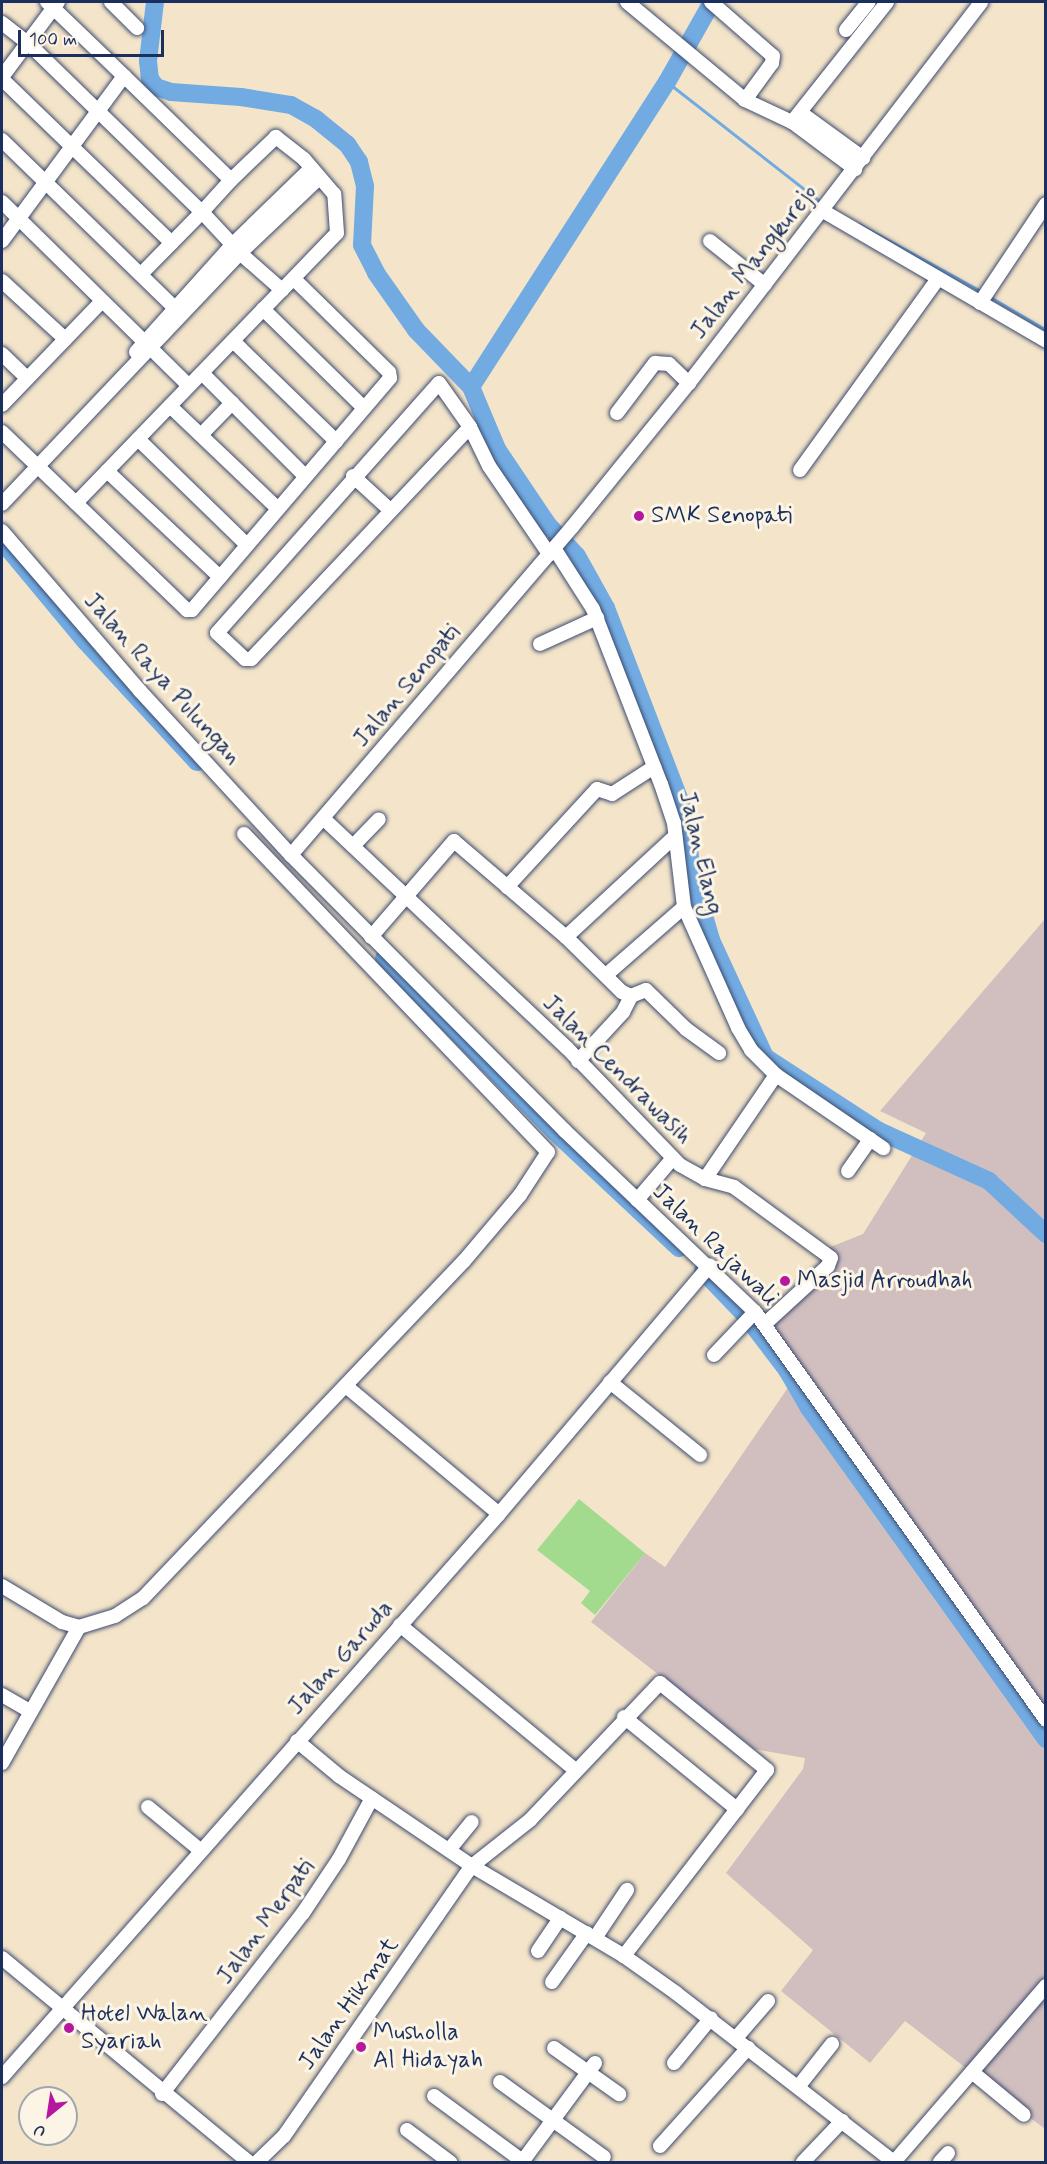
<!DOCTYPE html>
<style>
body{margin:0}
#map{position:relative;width:1047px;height:2164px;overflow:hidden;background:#f4e5ca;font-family:Mynerve,sans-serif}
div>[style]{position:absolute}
.industrial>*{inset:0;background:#d1bfbf}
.green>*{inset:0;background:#a2db8e}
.stream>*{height:3px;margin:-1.5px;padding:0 1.5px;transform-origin:1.5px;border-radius:1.5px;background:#72abe2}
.river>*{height:18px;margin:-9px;padding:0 9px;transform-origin:9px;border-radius:9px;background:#72abe2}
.roads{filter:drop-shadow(0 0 2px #3c4a6e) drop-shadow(0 0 2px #3c4a6e)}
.minor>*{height:14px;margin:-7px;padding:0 7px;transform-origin:7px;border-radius:7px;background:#fff}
.dots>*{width:16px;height:16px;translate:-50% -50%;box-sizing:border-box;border:3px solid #fcf5e5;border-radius:50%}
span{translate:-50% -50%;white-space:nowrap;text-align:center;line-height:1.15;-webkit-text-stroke:6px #fcf5e5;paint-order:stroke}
.street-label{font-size:24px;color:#1b2f5e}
.poi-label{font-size:24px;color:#1b2f5e}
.left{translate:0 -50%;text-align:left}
.frame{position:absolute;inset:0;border:3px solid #1b2f5e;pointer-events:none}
.north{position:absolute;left:18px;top:2086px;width:60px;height:60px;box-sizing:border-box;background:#fcf5e5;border:2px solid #a2a6af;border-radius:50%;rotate:210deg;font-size:16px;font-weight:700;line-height:24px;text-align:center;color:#1b2f5e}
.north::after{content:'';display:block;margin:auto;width:21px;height:27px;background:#b5179e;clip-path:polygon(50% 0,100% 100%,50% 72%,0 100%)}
.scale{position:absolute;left:18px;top:30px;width:146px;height:27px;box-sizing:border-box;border:3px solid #1b2f5e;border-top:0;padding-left:8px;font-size:18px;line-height:21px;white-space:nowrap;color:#1b2f5e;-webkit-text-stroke:4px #fcf5e5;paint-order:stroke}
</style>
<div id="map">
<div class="industrial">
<div style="clip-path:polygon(1045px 919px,1045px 2129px,905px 2021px,870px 2063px,781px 1991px,813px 1950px,726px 1873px,803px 1769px,805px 1758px,754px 1749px,591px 1622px,645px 1553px,665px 1567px,798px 1373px,769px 1329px,839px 1259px,828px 1248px,863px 1234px,926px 1133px,880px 1111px)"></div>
</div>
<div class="green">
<div style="clip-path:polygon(579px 1499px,645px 1553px,595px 1615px,581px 1603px,590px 1591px,537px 1550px)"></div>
</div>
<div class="stream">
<div style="left:667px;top:82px;width:197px;rotate:38deg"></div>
<div style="left:859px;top:224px;width:141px;rotate:28.9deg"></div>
<div style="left:990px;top:297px;width:65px;rotate:30.5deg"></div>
</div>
<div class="river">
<div style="left:155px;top:2px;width:59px;rotate:96.8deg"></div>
<div style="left:148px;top:61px;width:18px;rotate:84deg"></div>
<div style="left:150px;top:79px;width:10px;rotate:53deg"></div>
<div style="left:156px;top:87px;width:16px;rotate:18deg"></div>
<div style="left:171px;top:92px;width:70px;rotate:4.1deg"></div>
<div style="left:241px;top:97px;width:51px;rotate:9.1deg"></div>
<div style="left:291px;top:105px;width:29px;rotate:29deg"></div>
<div style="left:316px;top:119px;width:40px;rotate:39deg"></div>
<div style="left:347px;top:144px;width:22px;rotate:56deg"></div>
<div style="left:359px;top:162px;width:25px;rotate:76deg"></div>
<div style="left:365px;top:186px;width:59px;rotate:92.9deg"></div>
<div style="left:362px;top:245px;width:31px;rotate:63deg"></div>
<div style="left:376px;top:273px;width:70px;rotate:54.9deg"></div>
<div style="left:416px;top:330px;width:79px;rotate:46deg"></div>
<div style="left:471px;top:387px;width:67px;rotate:67.2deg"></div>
<div style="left:497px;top:449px;width:92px;rotate:56.1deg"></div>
<div style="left:548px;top:525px;width:42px;rotate:46.9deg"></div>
<div style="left:577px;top:556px;width:60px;rotate:60.9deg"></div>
<div style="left:606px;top:608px;width:221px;rotate:69deg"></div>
<div style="left:685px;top:814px;width:60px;rotate:83.3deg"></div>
<div style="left:692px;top:874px;width:69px;rotate:73.9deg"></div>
<div style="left:711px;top:940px;width:129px;rotate:65.2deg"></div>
<div style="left:765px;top:1057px;width:136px;rotate:33deg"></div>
<div style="left:879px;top:1131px;width:121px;rotate:24.4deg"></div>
<div style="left:989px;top:1181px;width:78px;rotate:42.9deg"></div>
<div style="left:471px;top:387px;width:363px;rotate:-57.3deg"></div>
<div style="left:667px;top:82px;width:92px;rotate:-60.6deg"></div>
<div style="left:2px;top:541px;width:130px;rotate:50.3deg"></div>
<div style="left:85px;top:641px;width:165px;rotate:47.2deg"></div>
<div style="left:384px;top:958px;width:244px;rotate:45.5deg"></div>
<div style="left:555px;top:1132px;width:170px;rotate:43.1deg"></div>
<div style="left:703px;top:1271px;width:62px;rotate:46.3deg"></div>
<div style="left:746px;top:1316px;width:68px;rotate:52.8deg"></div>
<div style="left:787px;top:1370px;width:44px;rotate:59.9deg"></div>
<div style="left:809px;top:1408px;width:407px;rotate:54.4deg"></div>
</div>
<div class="roads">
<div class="minor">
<div style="left:111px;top:2px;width:37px;rotate:45deg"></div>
<div style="left:627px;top:2px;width:153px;rotate:39.7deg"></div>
<div style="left:745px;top:100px;width:52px;rotate:25.1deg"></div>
<div style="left:792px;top:122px;width:79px;rotate:36.7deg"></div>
<div style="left:711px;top:2px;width:82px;rotate:41.1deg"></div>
<div style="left:773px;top:56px;width:7px;rotate:98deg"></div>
<div style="left:772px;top:63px;width:46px;rotate:126.1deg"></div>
<div style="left:2px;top:23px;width:33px;rotate:38deg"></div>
<div style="left:28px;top:43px;width:243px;rotate:44.2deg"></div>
<div style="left:202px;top:212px;width:56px;rotate:47.2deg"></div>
<div style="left:240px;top:253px;width:56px;rotate:41.4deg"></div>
<div style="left:282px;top:290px;width:79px;rotate:-46deg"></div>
<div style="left:337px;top:233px;width:39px;rotate:-94deg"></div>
<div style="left:334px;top:194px;width:46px;rotate:-130.6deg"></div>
<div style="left:304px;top:159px;width:36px;rotate:-142deg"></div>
<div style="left:276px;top:137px;width:62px;rotate:136.3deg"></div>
<div style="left:231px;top:180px;width:43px;rotate:132.2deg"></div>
<div style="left:202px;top:212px;width:87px;rotate:134.5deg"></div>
<div style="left:846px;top:30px;width:36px;rotate:-51deg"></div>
<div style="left:124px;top:76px;width:149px;rotate:44.2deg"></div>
<div style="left:2px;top:77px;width:94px;rotate:-53.3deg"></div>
<div style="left:2px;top:79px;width:236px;rotate:44deg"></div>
<div style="left:801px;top:113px;width:77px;rotate:36deg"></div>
<div style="left:792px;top:122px;width:153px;rotate:-51.6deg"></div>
<div style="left:2px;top:140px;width:241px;rotate:44.2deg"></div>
<div style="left:2px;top:202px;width:262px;rotate:44.5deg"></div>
<div style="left:823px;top:211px;width:258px;rotate:30.2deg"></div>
<div style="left:2px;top:241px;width:205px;rotate:-53.5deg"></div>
<div style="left:124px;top:76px;width:107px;rotate:-136.1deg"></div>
<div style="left:710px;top:241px;width:70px;rotate:38.7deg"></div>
<div style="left:2px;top:281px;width:86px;rotate:42.6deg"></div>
<div style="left:980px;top:303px;width:119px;rotate:-56.3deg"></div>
<div style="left:263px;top:309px;width:141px;rotate:44.4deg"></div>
<div style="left:233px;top:341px;width:144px;rotate:44.2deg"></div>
<div style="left:136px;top:352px;width:145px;rotate:-48.1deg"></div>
<div style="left:233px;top:244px;width:107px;rotate:-44.2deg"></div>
<div style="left:2px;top:354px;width:35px;rotate:44deg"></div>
<div style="left:202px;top:373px;width:146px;rotate:45deg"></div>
<div style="left:2px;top:405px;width:144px;rotate:-46.1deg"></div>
<div style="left:170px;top:406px;width:149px;rotate:43.6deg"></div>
<div style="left:617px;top:413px;width:63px;rotate:-52.8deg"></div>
<div style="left:655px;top:363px;width:14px;rotate:4deg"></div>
<div style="left:669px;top:364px;width:28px;rotate:44deg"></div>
<div style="left:470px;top:427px;width:319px;rotate:133.3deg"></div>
<div style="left:251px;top:659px;width:6px;rotate:180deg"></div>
<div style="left:245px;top:659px;width:38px;rotate:-137deg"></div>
<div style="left:217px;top:633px;width:334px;rotate:-48.4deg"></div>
<div style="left:439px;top:383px;width:54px;rotate:54.8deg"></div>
<div style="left:470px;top:427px;width:43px;rotate:64deg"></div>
<div style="left:489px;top:466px;width:107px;rotate:55.7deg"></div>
<div style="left:2px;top:432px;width:257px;rotate:43.9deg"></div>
<div style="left:187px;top:610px;width:5px"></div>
<div style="left:192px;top:610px;width:305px;rotate:-49.5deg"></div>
<div style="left:390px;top:378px;width:6px;rotate:-99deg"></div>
<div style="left:389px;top:372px;width:133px;rotate:-135.6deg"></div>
<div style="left:201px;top:435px;width:45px;rotate:-45.9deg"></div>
<div style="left:138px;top:439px;width:152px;rotate:44.2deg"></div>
<div style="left:800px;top:470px;width:236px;rotate:-54.2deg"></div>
<div style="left:107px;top:471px;width:155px;rotate:43.2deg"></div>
<div style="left:353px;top:476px;width:49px;rotate:42.5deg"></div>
<div style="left:76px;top:503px;width:296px;rotate:-46deg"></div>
<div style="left:2px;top:504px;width:346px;rotate:-46.5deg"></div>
<div style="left:240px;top:253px;width:109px;rotate:-43.5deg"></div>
<div style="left:2px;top:531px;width:211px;rotate:49.2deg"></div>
<div style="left:140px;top:691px;width:223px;rotate:47.4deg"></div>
<div style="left:291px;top:855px;width:389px;rotate:45.2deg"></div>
<div style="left:565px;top:1131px;width:262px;rotate:43.6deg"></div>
<div style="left:755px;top:1312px;width:501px;rotate:54.5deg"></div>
<div style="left:554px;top:548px;width:72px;rotate:57.4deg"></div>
<div style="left:593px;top:609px;width:188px;rotate:68.8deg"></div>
<div style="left:661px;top:784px;width:41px;rotate:71.6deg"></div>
<div style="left:674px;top:823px;width:85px;rotate:83.2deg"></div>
<div style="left:684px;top:907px;width:133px;rotate:65.9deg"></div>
<div style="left:738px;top:1028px;width:26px;rotate:59deg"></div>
<div style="left:751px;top:1050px;width:35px;rotate:45deg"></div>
<div style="left:776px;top:1075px;width:130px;rotate:34.3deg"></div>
<div style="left:540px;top:644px;width:63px;rotate:-24.5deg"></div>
<div style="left:324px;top:819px;width:334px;rotate:43.3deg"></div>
<div style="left:567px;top:1048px;width:163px;rotate:46deg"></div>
<div style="left:680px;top:1165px;width:29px;rotate:29deg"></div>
<div style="left:705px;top:1179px;width:30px;rotate:15deg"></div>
<div style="left:734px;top:1187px;width:120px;rotate:36.2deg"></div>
<div style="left:831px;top:1258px;width:9px;rotate:111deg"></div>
<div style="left:828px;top:1266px;width:86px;rotate:137.4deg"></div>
<div style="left:353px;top:846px;width:37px;rotate:-46deg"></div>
<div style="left:291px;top:855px;width:433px;rotate:-49.4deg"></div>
<div style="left:573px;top:526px;width:184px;rotate:-51deg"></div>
<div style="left:689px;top:383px;width:480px;rotate:-52.5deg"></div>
<div style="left:507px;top:887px;width:133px;rotate:-47.4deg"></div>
<div style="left:597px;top:789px;width:16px;rotate:18deg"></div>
<div style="left:612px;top:794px;width:50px;rotate:-32.7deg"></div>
<div style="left:371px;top:937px;width:127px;rotate:-49.2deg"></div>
<div style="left:454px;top:841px;width:148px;rotate:40.6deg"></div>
<div style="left:566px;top:937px;width:78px;rotate:44.5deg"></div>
<div style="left:622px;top:992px;width:10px;rotate:24deg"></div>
<div style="left:631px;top:996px;width:16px;rotate:-22deg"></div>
<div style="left:646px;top:990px;width:56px;rotate:44.3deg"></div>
<div style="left:686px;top:1029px;width:41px;rotate:36deg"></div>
<div style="left:566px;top:937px;width:149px;rotate:-42.8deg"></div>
<div style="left:606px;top:975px;width:103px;rotate:-41.1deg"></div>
<div style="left:578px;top:1061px;width:67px;rotate:-47.4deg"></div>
<div style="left:623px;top:1012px;width:18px;rotate:-63deg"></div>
<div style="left:848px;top:1171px;width:39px;rotate:-55deg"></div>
<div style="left:705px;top:1179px;width:126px;rotate:-55.7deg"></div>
<div style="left:637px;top:1200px;width:55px;rotate:-49.4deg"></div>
<div style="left:714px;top:1355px;width:59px;rotate:-46.4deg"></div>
<div style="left:610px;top:1382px;width:116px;rotate:39deg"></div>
<div style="left:346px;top:1386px;width:199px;rotate:39.9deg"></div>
<div style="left:2px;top:1586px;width:70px;rotate:31deg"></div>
<div style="left:62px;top:1622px;width:18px;rotate:16deg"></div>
<div style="left:79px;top:1627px;width:38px;rotate:-17deg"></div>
<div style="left:115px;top:1616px;width:33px;rotate:-33deg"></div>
<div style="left:143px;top:1598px;width:465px;rotate:-46.4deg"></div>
<div style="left:464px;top:1261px;width:87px;rotate:-49.7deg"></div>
<div style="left:520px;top:1195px;width:51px;rotate:-56.9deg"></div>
<div style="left:548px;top:1152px;width:440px;rotate:-133.7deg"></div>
<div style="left:400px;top:1625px;width:227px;rotate:39.6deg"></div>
<div style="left:2px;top:1695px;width:32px;rotate:30deg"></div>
<div style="left:624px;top:1717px;width:146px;rotate:39.2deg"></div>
<div style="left:297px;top:1741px;width:55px;rotate:39.8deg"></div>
<div style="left:339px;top:1776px;width:161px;rotate:34.1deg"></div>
<div style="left:472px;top:1866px;width:177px;rotate:30.6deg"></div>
<div style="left:624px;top:1956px;width:64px;rotate:35.4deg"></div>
<div style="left:676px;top:1993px;width:276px;rotate:37.8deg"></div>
<div style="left:2px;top:1763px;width:156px;rotate:-60.5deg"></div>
<div style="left:148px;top:1807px;width:67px;rotate:39.6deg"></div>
<div style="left:449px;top:1850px;width:36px;rotate:-51deg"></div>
<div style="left:595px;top:1938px;width:58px;rotate:-56.3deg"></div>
<div style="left:538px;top:1951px;width:40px;rotate:-56deg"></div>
<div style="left:2px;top:1958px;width:320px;rotate:39.6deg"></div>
<div style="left:552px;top:1982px;width:60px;rotate:-54.5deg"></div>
<div style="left:736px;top:2038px;width:49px;rotate:-49.1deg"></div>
<div style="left:554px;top:2048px;width:80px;rotate:35.3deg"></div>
<div style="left:674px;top:2063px;width:58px;rotate:-50.6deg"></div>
<div style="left:972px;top:2072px;width:67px;rotate:39.6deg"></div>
<div style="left:2px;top:2077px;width:751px;rotate:-48.56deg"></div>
<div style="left:499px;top:1514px;width:326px;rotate:-49.7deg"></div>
<div style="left:500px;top:2082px;width:128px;rotate:35.8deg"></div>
<div style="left:798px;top:2087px;width:55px;rotate:-51.7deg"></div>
<div style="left:162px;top:2094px;width:229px;rotate:-52.1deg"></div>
<div style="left:303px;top:1913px;width:65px;rotate:-56.3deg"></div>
<div style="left:339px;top:1859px;width:69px;rotate:-61.6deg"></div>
<div style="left:434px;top:2096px;width:112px;rotate:36.3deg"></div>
<div style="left:407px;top:2130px;width:54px;rotate:36.7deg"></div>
<div style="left:660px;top:2146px;width:132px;rotate:-48.1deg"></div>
<div style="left:257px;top:2162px;width:37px;rotate:-44deg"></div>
<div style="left:284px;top:2136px;width:329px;rotate:-55.2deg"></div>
<div style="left:472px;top:1866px;width:74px;rotate:-38.4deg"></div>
<div style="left:530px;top:1820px;width:189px;rotate:-46.5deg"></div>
<div style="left:660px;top:1683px;width:138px;rotate:39.1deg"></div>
<div style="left:767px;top:1770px;width:235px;rotate:127.6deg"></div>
<div style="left:522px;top:2162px;width:123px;rotate:-53.6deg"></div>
<div style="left:803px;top:2162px;width:57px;rotate:-46.4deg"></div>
<div style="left:894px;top:2162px;width:233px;rotate:-49.2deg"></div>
<div style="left:940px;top:2162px;width:12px;rotate:-48deg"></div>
</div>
</div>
<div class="dots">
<div style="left:639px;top:516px;background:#b5179e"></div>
<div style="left:785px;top:1281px;background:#b5179e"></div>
<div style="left:69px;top:2028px;background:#b5179e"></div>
<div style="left:361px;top:2047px;background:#b5179e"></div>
</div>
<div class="street-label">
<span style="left:754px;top:262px;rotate:-52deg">Jalan Mangkurejo</span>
<span style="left:162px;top:679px;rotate:48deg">Jalan Raya Pulungan</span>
<span style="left:407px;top:686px;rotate:-50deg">Jalan Senopati</span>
<span style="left:700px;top:853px;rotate:77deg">Jalan Elang</span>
<span style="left:617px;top:1070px;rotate:45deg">Jalan Cendrawasih</span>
<span style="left:715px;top:1245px;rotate:44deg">Jalan Rajawali</span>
<span style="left:341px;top:1658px;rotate:-48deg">Jalan Garuda</span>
<span style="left:266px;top:1922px;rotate:-54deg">Jalan Merpati</span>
<span style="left:349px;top:2004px;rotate:-55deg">Jalan Hikmat</span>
</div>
<div class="poi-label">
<span class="left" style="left:651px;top:516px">SMK Senopati</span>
<span class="left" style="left:797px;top:1281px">Masjid Arroudhah</span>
<span class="left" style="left:81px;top:2028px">Hotel Walan<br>Syariah</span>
<span class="left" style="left:373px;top:2047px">Musholla<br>Al Hidayah</span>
</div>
<div class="frame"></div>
<div class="north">U</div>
<div class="scale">100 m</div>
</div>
